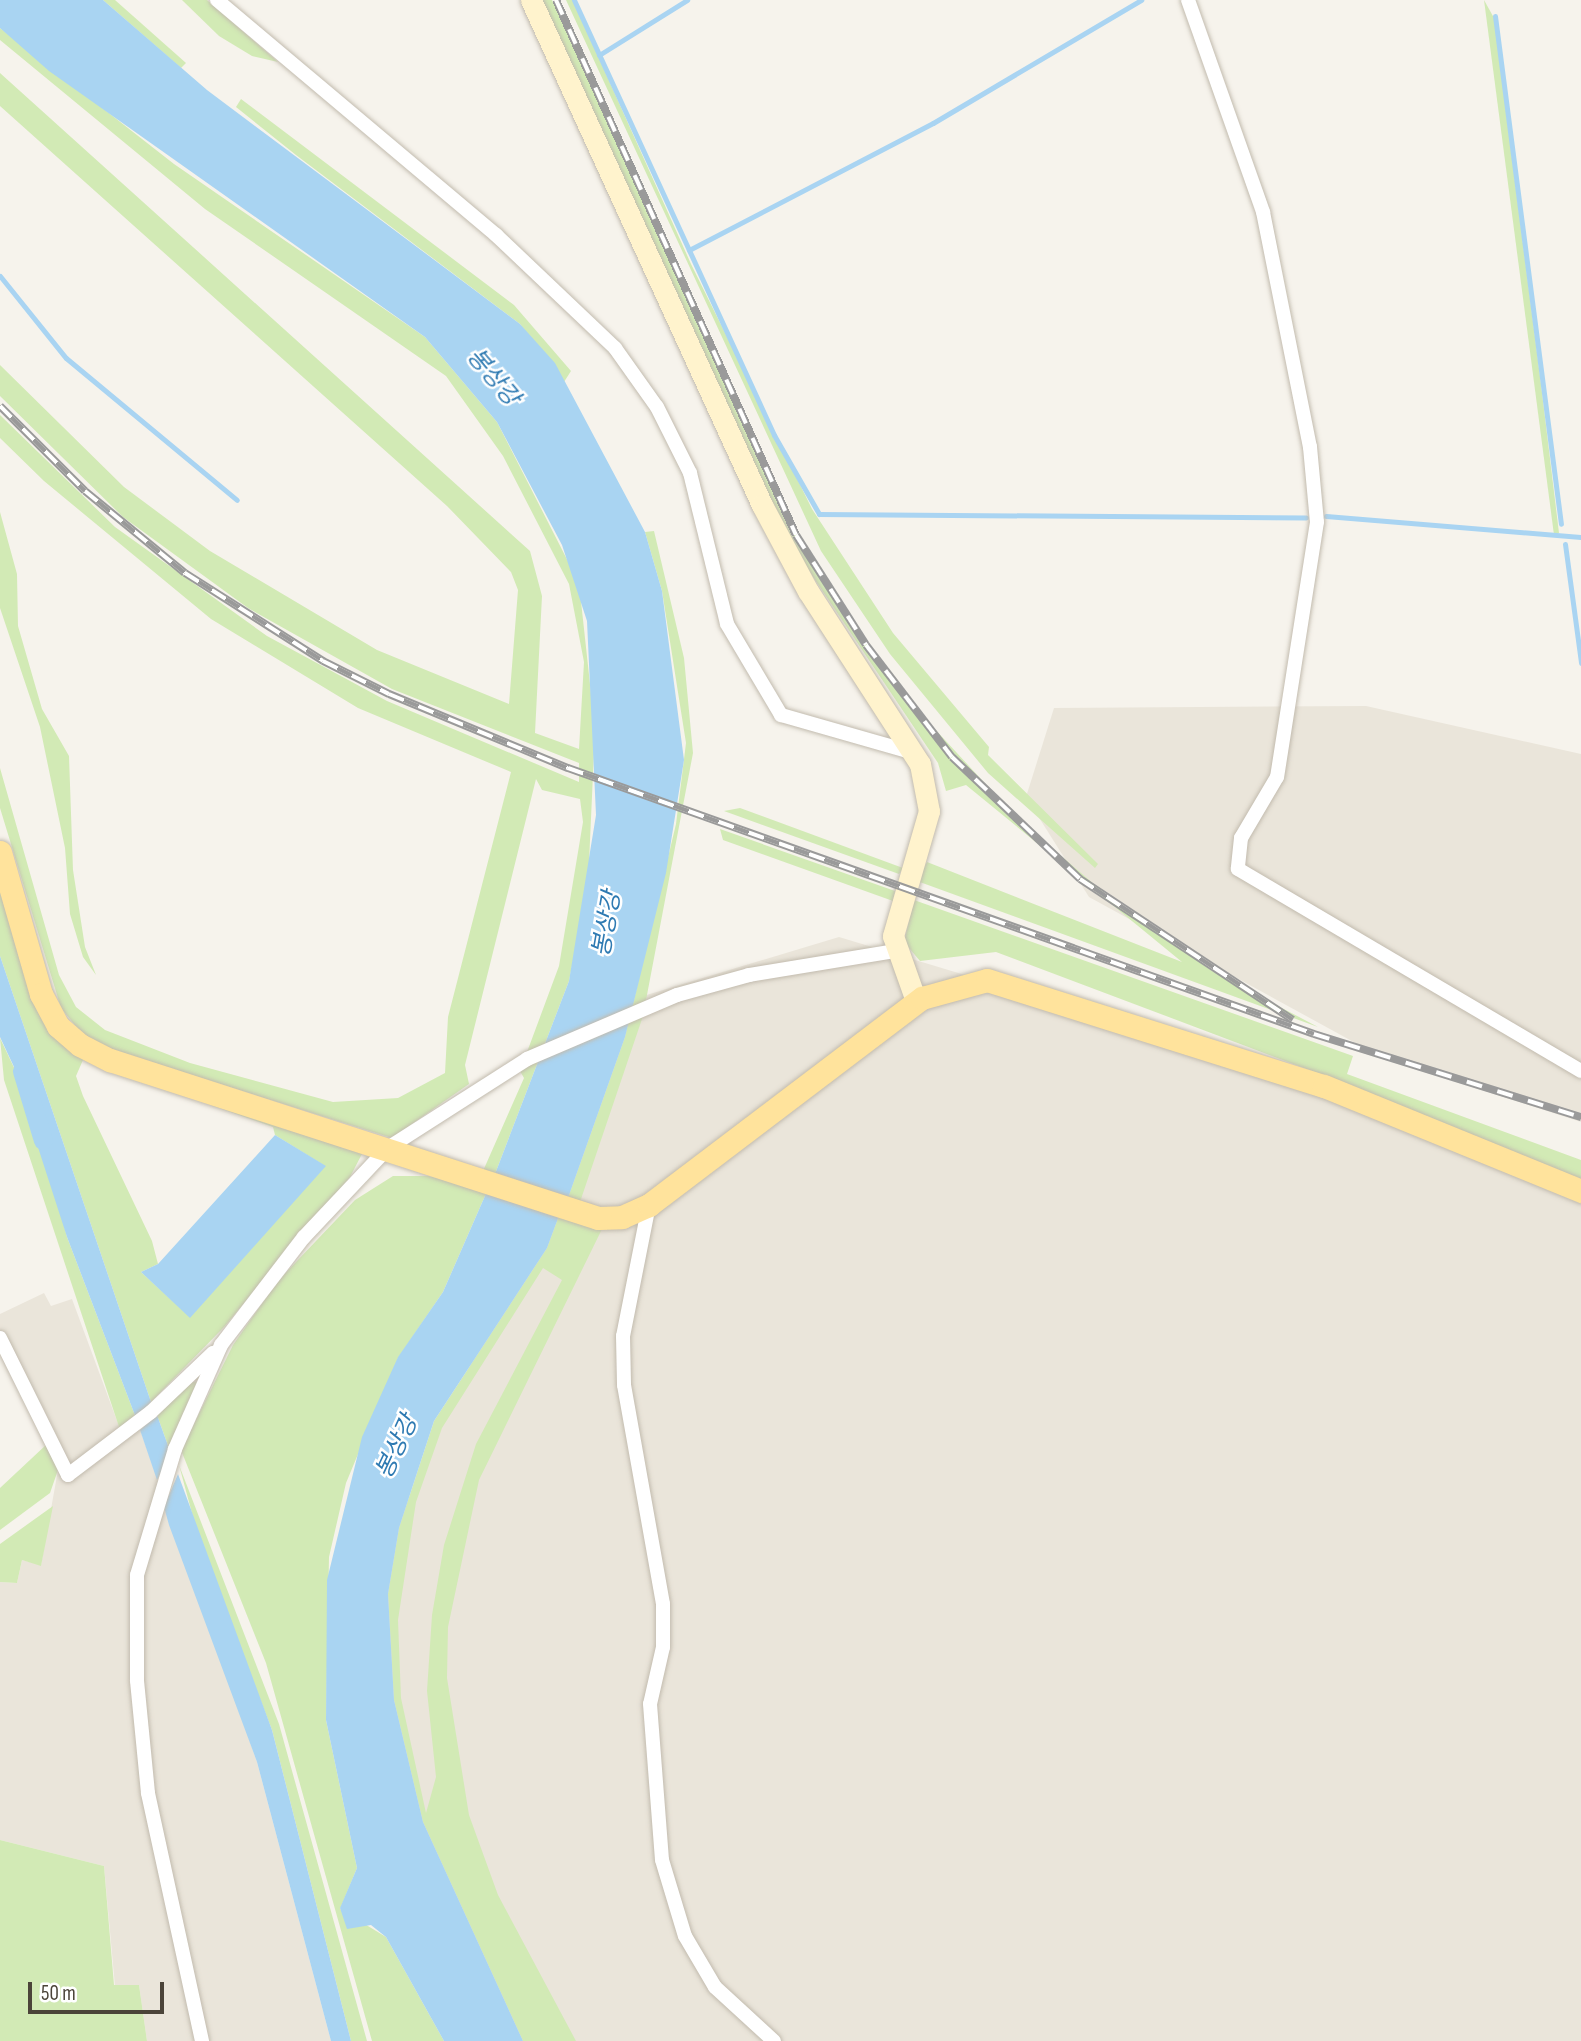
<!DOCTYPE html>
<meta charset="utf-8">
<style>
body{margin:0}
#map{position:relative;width:1581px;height:2041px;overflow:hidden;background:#f6f3ec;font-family:"Sofia Sans Condensed","Noto Sans KR",sans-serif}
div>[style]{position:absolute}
.residential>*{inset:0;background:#eae5da}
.green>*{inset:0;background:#d2eab5}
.water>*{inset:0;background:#a9d4f2}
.stream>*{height:5px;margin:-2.5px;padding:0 2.5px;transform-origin:2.5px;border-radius:2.5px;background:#a9d4f2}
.canal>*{height:19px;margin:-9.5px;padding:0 9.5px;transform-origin:9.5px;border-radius:9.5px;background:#a9d4f2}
.roads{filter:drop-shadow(0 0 2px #c2bbae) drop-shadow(0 0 2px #c2bbae)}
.street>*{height:14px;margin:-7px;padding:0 7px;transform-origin:7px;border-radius:7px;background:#fff}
.secondary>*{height:21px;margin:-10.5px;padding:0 10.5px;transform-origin:10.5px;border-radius:10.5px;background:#fff3cd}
.primary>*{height:23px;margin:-11.5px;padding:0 11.5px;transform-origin:11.5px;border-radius:11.5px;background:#ffe39c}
.rail>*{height:8px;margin-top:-4px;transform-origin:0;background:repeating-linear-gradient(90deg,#fff 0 16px,#9a9a9a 0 32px);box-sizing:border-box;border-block:2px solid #9a9a9a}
span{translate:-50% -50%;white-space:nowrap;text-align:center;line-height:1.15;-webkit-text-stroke:5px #fff;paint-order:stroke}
.water-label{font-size:24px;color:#2e7ab2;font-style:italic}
.scale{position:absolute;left:28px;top:1982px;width:136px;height:32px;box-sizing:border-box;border:4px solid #4b4439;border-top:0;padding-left:9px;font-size:21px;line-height:24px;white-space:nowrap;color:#4b4439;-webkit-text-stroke:5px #fff;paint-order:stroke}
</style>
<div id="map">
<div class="residential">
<div style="clip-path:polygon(1366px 706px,1581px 754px,1581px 1122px,1381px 1057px,1089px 897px,1026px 797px,1054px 708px)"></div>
<div style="clip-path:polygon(839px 937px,1071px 1007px,1581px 1180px,1581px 2041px,481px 2041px,377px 1679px,395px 1528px,640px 997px)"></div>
<div style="clip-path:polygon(44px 1293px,51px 1306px,72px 1299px,120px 1429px,136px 1418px,257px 1762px,331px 2041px,147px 2041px,139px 1985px,115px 1986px,104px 1866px,0 1840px,0 1582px,17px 1583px,22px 1560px,41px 1565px,58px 1470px,0 1354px,0 1314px)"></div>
</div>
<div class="green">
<div style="clip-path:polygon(103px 0,115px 0,186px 63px,181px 68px)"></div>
<div style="clip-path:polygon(182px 0,207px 0,278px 62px,252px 56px,219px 36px)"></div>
<div style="clip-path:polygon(542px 0,552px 0,801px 546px,897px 688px,1016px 817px,1117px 904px,1212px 971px,1318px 1027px,917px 881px,927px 862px,1182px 962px,966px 785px,946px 791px,938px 763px,793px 547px)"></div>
<div style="clip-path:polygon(566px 0,573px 0,691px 264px,812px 509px,893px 633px,989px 747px,988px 755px,1098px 864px,1095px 868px,988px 773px,890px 654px,821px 551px)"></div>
<div style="clip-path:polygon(1484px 0,1494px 18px,1540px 376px,1559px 533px,1554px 535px)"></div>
<div style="clip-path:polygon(0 28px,174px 164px,425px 337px,497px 422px,579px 583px,595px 730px,588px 885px,569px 981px,495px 1174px,483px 1171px,524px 1078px,520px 1071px,559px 966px,583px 822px,580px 799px,542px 790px,536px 779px,465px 1065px,469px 1084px,392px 1138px,105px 1048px,84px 1036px,61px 1008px,0 808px,0 768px,59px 975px,76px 1007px,105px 1030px,190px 1063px,333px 1102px,398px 1098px,445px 1073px,448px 1017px,511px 772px,358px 708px,211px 619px,44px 481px,0 438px,0 415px,115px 527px,267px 636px,387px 701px,579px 782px,579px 763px,392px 689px,248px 608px,123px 517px,0 396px,0 365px,124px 487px,210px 551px,377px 650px,509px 704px,518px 590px,511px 572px,447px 506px,0 106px,0 73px,530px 551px,542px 596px,535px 733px,579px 749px,584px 662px,569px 584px,503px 456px,446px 376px,205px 209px,0 40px)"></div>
<div style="clip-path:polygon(241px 99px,514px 305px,571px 371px,564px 382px,520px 324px,296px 155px,236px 107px)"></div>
<div style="clip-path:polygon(0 512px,17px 574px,18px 626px,42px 709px,69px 756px,73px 870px,85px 947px,96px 975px,83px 957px,70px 914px,65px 848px,40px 727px,0 608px)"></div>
<div style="clip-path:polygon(654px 531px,684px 658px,693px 753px,643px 1016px,580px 1202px,568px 1198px,625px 1037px,676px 824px,686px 743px,662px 591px,645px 532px)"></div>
<div style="clip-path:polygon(740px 808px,903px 868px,899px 874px,724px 811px)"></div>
<div style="clip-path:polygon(720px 829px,895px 891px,893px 901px,723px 840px)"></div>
<div style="clip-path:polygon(evenodd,0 873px,51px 1030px,363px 1152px,350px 1177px,224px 1327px,151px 1402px,0 956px,0 873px,83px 1060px,273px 1127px,275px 1135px,325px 1166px,190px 1317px,141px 1272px,158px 1264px,152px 1241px,83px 1096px,76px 1076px,83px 1060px)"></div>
<div style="clip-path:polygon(914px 900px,1353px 1056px,1347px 1074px,1581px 1160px,1581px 1182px,1344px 1083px,996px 952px,920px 961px,904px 942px)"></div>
<div style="clip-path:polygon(0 1038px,35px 1112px,67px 1237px,136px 1418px,120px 1430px,4px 1080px)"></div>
<div style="clip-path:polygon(393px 1176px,428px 1176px,488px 1189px,443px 1292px,398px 1358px,346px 1483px,329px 1557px,326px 1720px,357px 1868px,340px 1909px,386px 1937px,444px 2041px,372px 2041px,266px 1663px,181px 1450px,233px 1345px,277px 1282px,355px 1200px)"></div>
<div style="clip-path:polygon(evenodd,560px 1213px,603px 1227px,479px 1480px,448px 1627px,447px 1678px,469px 1815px,498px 1895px,576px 2041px,523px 2041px,423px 1822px,394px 1700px,388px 1594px,399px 1528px,434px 1421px,547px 1248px,560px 1213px,543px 1268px,562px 1280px,476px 1444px,444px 1545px,432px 1615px,427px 1691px,436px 1777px,426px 1813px,401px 1698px,398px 1620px,416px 1502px,442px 1428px,543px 1268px)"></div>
<div style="clip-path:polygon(191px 1382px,197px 1382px,171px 1454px,157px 1415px)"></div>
<div style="clip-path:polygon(47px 1444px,58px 1470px,50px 1493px,0 1530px,0 1488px)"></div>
<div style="clip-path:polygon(179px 1465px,279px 1724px,367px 2041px,351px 2041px,272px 1730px,200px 1543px)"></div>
<div style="clip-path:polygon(53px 1506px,41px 1566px,22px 1560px,17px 1583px,0 1582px,0 1544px)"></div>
<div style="clip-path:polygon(0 1840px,104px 1866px,114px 1985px,139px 1985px,147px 2041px,0 2041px)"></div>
</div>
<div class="water">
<div style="clip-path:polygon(0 0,103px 0,207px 90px,520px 324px,555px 363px,645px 532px,662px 591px,684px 760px,666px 873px,625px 1037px,568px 1198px,495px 1174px,569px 981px,596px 815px,587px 621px,562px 545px,497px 422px,425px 337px,49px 71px,0 28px)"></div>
<div style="clip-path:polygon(0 956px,151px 1402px,136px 1418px,67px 1237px,35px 1138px,35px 1112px,0 1037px)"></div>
<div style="clip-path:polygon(275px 1135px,326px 1166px,190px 1318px,141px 1272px,158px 1264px)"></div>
<div style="clip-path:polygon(488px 1189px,560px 1213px,547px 1248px,434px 1421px,399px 1528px,388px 1594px,394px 1700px,423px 1822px,523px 2041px,444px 2041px,386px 1937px,371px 1925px,347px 1929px,340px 1908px,357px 1868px,326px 1720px,327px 1580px,362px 1437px,398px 1357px,443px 1292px)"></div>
<div style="clip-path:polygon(157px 1415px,171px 1454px,157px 1480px,140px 1430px)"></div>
<div style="clip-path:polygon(178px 1474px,272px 1730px,351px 2041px,331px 2041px,257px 1762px,169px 1525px,164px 1507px)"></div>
</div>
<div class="stream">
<div style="left:574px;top:0;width:479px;rotate:65.3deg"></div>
<div style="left:774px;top:435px;width:91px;rotate:60.3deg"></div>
<div style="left:819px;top:514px;width:487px;rotate:0.4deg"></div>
<div style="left:1495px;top:16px;width:512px;rotate:82.6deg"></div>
<div style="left:599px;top:55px;width:104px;rotate:-32deg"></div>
<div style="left:689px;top:250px;width:275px;rotate:-27.5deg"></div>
<div style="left:933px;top:123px;width:242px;rotate:-30.6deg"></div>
<div style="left:0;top:276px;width:105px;rotate:51.2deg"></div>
<div style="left:66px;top:358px;width:222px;rotate:39.7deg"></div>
<div style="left:1326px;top:516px;width:256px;rotate:4.7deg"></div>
<div style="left:1565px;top:544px;width:120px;rotate:82.3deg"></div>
</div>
<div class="canal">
<div style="left:22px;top:1071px;width:72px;rotate:73.1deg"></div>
</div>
<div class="roads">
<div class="street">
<div style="left:217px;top:0;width:365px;rotate:40.1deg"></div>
<div style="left:496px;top:235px;width:164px;rotate:43.5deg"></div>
<div style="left:615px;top:348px;width:72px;rotate:54.6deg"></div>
<div style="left:657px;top:407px;width:74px;rotate:63.4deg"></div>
<div style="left:690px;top:473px;width:155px;rotate:76.2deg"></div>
<div style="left:727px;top:624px;width:106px;rotate:59.3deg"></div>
<div style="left:781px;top:715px;width:138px;rotate:15.9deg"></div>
<div style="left:1188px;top:0;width:225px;rotate:70.5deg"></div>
<div style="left:1263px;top:212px;width:240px;rotate:78.7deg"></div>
<div style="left:1310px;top:447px;width:75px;rotate:84.7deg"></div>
<div style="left:1317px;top:522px;width:258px;rotate:98.9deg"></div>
<div style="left:1277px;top:777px;width:71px;rotate:120.5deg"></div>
<div style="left:1241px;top:838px;width:31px;rotate:96deg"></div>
<div style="left:1238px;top:869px;width:398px;rotate:30.5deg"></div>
<div style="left:649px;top:1205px;width:134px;rotate:101.2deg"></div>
<div style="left:623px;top:1336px;width:49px;rotate:88.8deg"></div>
<div style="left:624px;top:1385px;width:222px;rotate:79.9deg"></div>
<div style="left:663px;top:1604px;width:43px;rotate:90deg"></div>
<div style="left:663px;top:1647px;width:58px;rotate:102.8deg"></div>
<div style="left:650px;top:1704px;width:156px;rotate:85.6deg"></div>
<div style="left:662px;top:1860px;width:79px;rotate:73.2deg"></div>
<div style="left:685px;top:1936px;width:59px;rotate:59.5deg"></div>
<div style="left:715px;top:1987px;width:80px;rotate:42.5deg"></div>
<div style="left:0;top:1338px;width:153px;rotate:63.6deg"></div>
<div style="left:68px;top:1475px;width:104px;rotate:-37.2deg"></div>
<div style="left:151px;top:1412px;width:86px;rotate:-43.6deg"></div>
<div style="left:202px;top:2041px;width:254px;rotate:-102.3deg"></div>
<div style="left:148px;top:1793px;width:114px;rotate:-95.6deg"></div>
<div style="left:137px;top:1680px;width:105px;rotate:-90deg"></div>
<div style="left:137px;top:1575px;width:132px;rotate:-73.2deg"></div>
<div style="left:175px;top:1449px;width:114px;rotate:-66.1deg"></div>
<div style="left:221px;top:1345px;width:136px;rotate:-52.5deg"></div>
<div style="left:304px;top:1237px;width:122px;rotate:-46.7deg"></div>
<div style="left:388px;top:1148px;width:165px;rotate:-32.6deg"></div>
<div style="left:527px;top:1059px;width:163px;rotate:-23.1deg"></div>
<div style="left:677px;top:995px;width:75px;rotate:-15.5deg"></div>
<div style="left:749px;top:975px;width:148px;rotate:-9.3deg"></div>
</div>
<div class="secondary">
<div style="left:531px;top:0;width:555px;rotate:65.42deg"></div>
<div style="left:762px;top:505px;width:98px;rotate:61.9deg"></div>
<div style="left:808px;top:591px;width:206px;rotate:57.1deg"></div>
<div style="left:920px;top:764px;width:48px;rotate:79.2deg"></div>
<div style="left:929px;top:811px;width:130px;rotate:106.1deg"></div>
<div style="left:893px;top:936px;width:69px;rotate:70.5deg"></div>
</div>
<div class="primary">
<div style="left:0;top:852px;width:148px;rotate:73.9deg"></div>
<div style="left:41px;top:994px;width:36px;rotate:62deg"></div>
<div style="left:58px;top:1026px;width:29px;rotate:41deg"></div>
<div style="left:80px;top:1045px;width:34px;rotate:27deg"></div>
<div style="left:110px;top:1060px;width:513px;rotate:17.94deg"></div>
<div style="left:598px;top:1218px;width:24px;rotate:-2deg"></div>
<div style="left:622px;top:1217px;width:30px;rotate:-24deg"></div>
<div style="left:649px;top:1205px;width:343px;rotate:-37.2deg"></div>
<div style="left:922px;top:998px;width:67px;rotate:-15.5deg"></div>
<div style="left:987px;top:980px;width:353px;rotate:17.5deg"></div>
<div style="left:1324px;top:1086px;width:278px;rotate:22.2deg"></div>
</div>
</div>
<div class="rail">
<div style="left:556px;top:0;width:586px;rotate:65.84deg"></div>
<div style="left:796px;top:535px;width:130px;rotate:57.5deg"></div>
<div style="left:866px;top:645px;width:141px;rotate:52.5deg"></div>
<div style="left:952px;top:757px;width:177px;rotate:43.6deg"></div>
<div style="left:1080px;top:879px;width:255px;rotate:33.5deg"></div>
<div style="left:0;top:406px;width:120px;rotate:45deg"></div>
<div style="left:85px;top:491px;width:129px;rotate:39.4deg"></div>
<div style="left:185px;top:573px;width:164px;rotate:32.5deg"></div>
<div style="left:323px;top:661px;width:74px;rotate:26.6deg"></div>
<div style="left:389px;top:694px;width:194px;rotate:22.5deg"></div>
<div style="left:568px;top:768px;width:792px;rotate:19.62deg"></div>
<div style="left:1314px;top:1034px;width:280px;rotate:17.3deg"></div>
</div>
<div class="water-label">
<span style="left:493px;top:377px;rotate:50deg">봉상강</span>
<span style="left:607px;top:924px;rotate:-80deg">봉상강</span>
<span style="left:397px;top:1447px;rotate:-65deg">봉상강</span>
</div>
<div class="scale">50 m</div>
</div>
